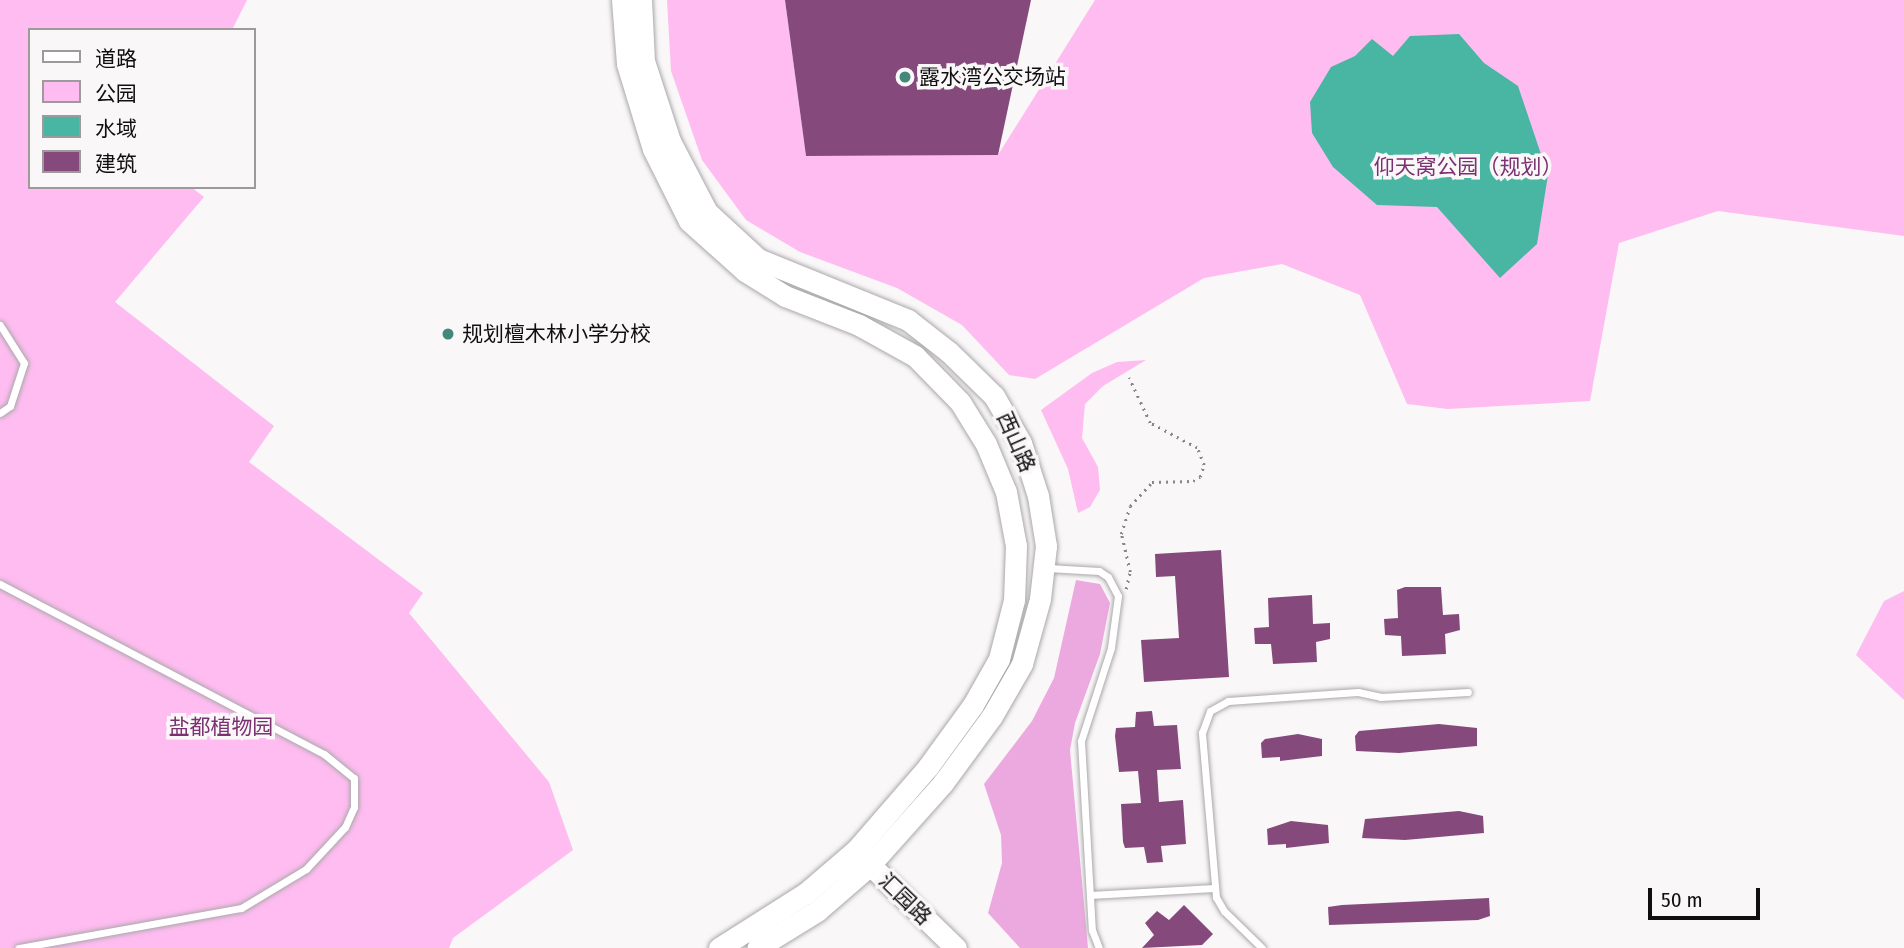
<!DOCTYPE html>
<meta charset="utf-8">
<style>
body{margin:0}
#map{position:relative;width:1904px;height:948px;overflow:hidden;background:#faf7f9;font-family:"Fira Sans Condensed","Noto Sans SC",sans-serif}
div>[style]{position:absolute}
.green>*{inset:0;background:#febcf0}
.forest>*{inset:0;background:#eca9df}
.water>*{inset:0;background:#48b6a3}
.building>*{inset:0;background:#854a7b}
.path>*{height:2.5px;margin-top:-1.25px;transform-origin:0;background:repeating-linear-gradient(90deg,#888687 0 2px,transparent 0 7px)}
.roads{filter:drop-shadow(0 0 2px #aaa8aa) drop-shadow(0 0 2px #aaa8aa)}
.service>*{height:7px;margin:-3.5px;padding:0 3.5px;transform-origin:3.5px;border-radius:3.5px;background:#fff}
.secondary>*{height:21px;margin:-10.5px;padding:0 10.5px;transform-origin:10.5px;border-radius:10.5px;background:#fff}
.dots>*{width:19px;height:19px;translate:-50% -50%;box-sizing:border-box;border:4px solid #faf7f9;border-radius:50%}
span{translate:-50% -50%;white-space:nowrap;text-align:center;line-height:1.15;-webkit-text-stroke:7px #faf7f9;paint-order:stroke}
.poi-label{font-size:21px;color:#100f0f}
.left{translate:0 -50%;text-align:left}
.park-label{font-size:21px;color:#7c3071}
.street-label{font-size:21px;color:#100f0f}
.legend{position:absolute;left:28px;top:28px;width:228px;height:161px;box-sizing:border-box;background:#faf7f9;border:2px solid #9c9a9b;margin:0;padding:9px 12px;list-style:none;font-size:21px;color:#100f0f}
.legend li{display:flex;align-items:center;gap:14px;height:35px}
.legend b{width:35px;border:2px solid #9c9a9b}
.scale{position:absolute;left:1648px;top:888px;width:112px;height:32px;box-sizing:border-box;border:4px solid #100f0f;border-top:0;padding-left:9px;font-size:21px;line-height:24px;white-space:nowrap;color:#100f0f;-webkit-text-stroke:5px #faf7f9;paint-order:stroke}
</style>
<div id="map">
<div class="green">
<div style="clip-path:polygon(0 0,247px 0,232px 30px,30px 30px,30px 187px,191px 187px,204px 197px,115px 302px,274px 426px,249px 462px,423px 593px,409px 613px,549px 782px,573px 850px,453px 938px,449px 948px,0 948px)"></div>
<div style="clip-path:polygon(667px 0,785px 0,806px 156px,998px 155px,1095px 0,1904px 0,1904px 236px,1718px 211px,1619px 243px,1590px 401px,1448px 409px,1407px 404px,1360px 295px,1282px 264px,1204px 278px,1035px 379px,1009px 375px,962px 325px,897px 288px,800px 252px,746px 220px,702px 160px,671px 71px)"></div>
<div style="clip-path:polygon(1146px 360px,1103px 386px,1085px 404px,1082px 438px,1098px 467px,1100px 490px,1090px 507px,1078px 513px,1068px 469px,1041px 410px,1092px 373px,1117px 362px)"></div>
<div style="clip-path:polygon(1904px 591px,1904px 700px,1856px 655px,1884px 601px)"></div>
</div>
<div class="forest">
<div style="clip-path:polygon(1076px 580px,1100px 584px,1110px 603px,1100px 654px,1075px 723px,1070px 750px,1088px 948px,1020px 948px,988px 913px,1002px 863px,1001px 835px,984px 784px,1032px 721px,1054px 678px)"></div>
</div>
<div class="water">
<div style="clip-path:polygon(1459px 34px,1484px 63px,1518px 86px,1548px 175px,1537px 244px,1500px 278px,1437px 207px,1377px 205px,1333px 167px,1312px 133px,1310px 102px,1331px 67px,1355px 56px,1372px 39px,1393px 56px,1410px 36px)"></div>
</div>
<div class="building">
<div style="clip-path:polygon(785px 0,1031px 0,998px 155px,806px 156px)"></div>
<div style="clip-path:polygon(1221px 550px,1229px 677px,1144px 682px,1141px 640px,1179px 638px,1175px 576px,1156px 577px,1155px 554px)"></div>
<div style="clip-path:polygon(1405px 587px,1441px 587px,1443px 615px,1459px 614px,1460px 630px,1445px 634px,1446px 654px,1402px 656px,1401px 636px,1385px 635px,1384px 619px,1398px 618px,1397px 590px)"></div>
<div style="clip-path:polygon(1312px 595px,1313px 624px,1330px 623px,1330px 639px,1316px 642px,1317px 662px,1273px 664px,1271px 644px,1255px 644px,1254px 628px,1269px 627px,1268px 598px)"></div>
<div style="clip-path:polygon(1152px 711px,1154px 726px,1177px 725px,1181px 769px,1157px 770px,1159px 802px,1183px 800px,1186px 844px,1161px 846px,1163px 862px,1147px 863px,1144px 847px,1125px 848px,1123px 842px,1121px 804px,1141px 803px,1138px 771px,1119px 772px,1115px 736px,1116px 728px,1135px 727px,1136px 712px)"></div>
<div style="clip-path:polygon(1439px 724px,1477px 728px,1477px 746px,1399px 753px,1356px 751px,1355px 736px,1359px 731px)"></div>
<div style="clip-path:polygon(1298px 734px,1322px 739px,1322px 756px,1280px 761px,1280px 757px,1262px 758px,1261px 743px,1265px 739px)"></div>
<div style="clip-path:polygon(1459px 811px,1483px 816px,1484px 833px,1405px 840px,1362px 838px,1365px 819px)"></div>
<div style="clip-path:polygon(1291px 821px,1328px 825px,1329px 843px,1286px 848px,1286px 844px,1268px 845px,1267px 829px)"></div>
<div style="clip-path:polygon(1489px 898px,1490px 916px,1478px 920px,1329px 925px,1328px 907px,1342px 905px)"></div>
<div style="clip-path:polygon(1184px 905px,1213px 934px,1202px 945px,1142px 948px,1154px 935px,1145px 923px,1157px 911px,1169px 920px)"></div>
</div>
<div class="path">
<div style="left:1126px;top:589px;width:17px;rotate:-77deg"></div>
<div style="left:1130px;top:572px;width:39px;rotate:-103deg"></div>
<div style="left:1121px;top:534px;width:29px;rotate:-72deg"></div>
<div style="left:1130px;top:506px;width:33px;rotate:-47deg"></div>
<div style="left:1152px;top:482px;width:41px;rotate:-1.4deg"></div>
<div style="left:1193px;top:481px;width:8px;rotate:-30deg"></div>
<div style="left:1200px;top:477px;width:13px;rotate:-72deg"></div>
<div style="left:1204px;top:465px;width:18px;rotate:-112deg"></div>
<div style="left:1197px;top:448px;width:53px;rotate:-152deg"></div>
<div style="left:1150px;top:423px;width:50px;rotate:-115deg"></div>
</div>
<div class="roads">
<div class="service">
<div style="left:0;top:325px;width:45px;rotate:57.7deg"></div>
<div style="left:24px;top:363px;width:45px;rotate:108deg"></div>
<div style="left:10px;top:406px;width:12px;rotate:145deg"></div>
<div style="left:1048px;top:568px;width:51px;rotate:3.4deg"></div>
<div style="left:1099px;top:571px;width:11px;rotate:34deg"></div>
<div style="left:1108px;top:577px;width:21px;rotate:62deg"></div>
<div style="left:1118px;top:596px;width:52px;rotate:97.7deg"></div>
<div style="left:1111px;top:648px;width:98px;rotate:107.9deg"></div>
<div style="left:1081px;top:741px;width:189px;rotate:86.7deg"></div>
<div style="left:1092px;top:930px;width:19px;rotate:69deg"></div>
<div style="left:0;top:584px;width:366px;rotate:27.7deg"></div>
<div style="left:324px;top:754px;width:38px;rotate:39deg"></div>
<div style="left:354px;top:778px;width:29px;rotate:90deg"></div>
<div style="left:354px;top:807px;width:22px;rotate:114deg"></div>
<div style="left:345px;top:827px;width:57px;rotate:132.9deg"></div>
<div style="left:306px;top:869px;width:76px;rotate:149deg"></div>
<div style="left:241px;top:908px;width:226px;rotate:169.8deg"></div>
<div style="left:1090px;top:895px;width:124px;rotate:-3.2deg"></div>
<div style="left:1262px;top:948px;width:53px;rotate:-135.8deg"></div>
<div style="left:1224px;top:911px;width:16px;rotate:-120deg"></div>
<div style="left:1216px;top:897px;width:165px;rotate:-94.9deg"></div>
<div style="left:1202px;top:733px;width:23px;rotate:-70deg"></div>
<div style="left:1210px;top:711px;width:21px;rotate:-29deg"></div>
<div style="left:1228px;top:701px;width:130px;rotate:-4deg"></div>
<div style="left:1358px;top:692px;width:24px;rotate:12deg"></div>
<div style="left:1381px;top:697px;width:87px;rotate:-3.3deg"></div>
</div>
<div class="secondary">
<div style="left:622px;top:0;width:64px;rotate:85.5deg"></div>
<div style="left:627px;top:64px;width:89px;rotate:73deg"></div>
<div style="left:653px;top:149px;width:80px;rotate:63.4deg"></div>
<div style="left:689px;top:221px;width:75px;rotate:41.8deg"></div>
<div style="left:745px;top:271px;width:47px;rotate:32deg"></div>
<div style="left:785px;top:296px;width:79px;rotate:21.4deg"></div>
<div style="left:859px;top:325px;width:64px;rotate:29deg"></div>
<div style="left:915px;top:356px;width:64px;rotate:45.6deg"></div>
<div style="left:960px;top:402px;width:49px;rotate:58.2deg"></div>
<div style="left:986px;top:444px;width:52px;rotate:67.4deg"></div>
<div style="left:1006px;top:492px;width:55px;rotate:79.5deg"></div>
<div style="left:1016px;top:546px;width:54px;rotate:92.1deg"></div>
<div style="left:1014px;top:600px;width:61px;rotate:104.3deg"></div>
<div style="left:999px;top:659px;width:53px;rotate:119.5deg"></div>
<div style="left:973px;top:705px;width:77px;rotate:126deg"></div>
<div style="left:928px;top:767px;width:110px;rotate:130.9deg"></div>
<div style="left:856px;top:850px;width:66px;rotate:139.3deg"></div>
<div style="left:806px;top:893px;width:103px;rotate:147.7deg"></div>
<div style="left:641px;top:0;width:61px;rotate:87.2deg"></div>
<div style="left:644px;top:61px;width:84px;rotate:72deg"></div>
<div style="left:670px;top:141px;width:80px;rotate:62.5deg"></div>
<div style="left:707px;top:212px;width:69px;rotate:42.7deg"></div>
<div style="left:758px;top:259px;width:162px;rotate:22.1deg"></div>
<div style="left:908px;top:320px;width:52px;rotate:38deg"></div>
<div style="left:949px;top:352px;width:63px;rotate:44.4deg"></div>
<div style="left:994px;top:396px;width:54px;rotate:60.1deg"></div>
<div style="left:1021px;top:443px;width:56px;rotate:72.2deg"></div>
<div style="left:1038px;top:496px;width:51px;rotate:80.9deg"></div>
<div style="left:1046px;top:546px;width:53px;rotate:96.5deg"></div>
<div style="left:1040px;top:599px;width:67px;rotate:105.5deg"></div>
<div style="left:1022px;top:664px;width:60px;rotate:120deg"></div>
<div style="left:992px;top:716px;width:83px;rotate:126.2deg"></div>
<div style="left:943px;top:783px;width:110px;rotate:131.7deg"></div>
<div style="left:870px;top:865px;width:70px;rotate:139deg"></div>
<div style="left:817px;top:911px;width:70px;rotate:148.3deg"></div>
<div style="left:862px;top:857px;width:131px;rotate:44.1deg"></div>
</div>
</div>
<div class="dots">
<div style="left:905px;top:77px;background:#44877b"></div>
<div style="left:448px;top:334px;background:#44877b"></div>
</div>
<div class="poi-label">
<span class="left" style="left:919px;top:77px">露水湾公交场站</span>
<span class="left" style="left:462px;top:334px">规划檀木林小学分校</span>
</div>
<div class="park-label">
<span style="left:1468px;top:167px">仰天窝公园（规划）</span>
<span style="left:221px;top:727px">盐都植物园</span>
</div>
<div class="street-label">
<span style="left:1016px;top:442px;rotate:66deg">西山路</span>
<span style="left:905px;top:899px;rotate:44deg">汇园路</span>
</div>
<ul class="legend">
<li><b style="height:9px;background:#fff"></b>道路</li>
<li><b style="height:19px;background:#febcf0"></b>公园</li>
<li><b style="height:19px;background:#48b6a3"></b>水域</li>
<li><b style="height:19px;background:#854a7b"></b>建筑</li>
</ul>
<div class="scale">50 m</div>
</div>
